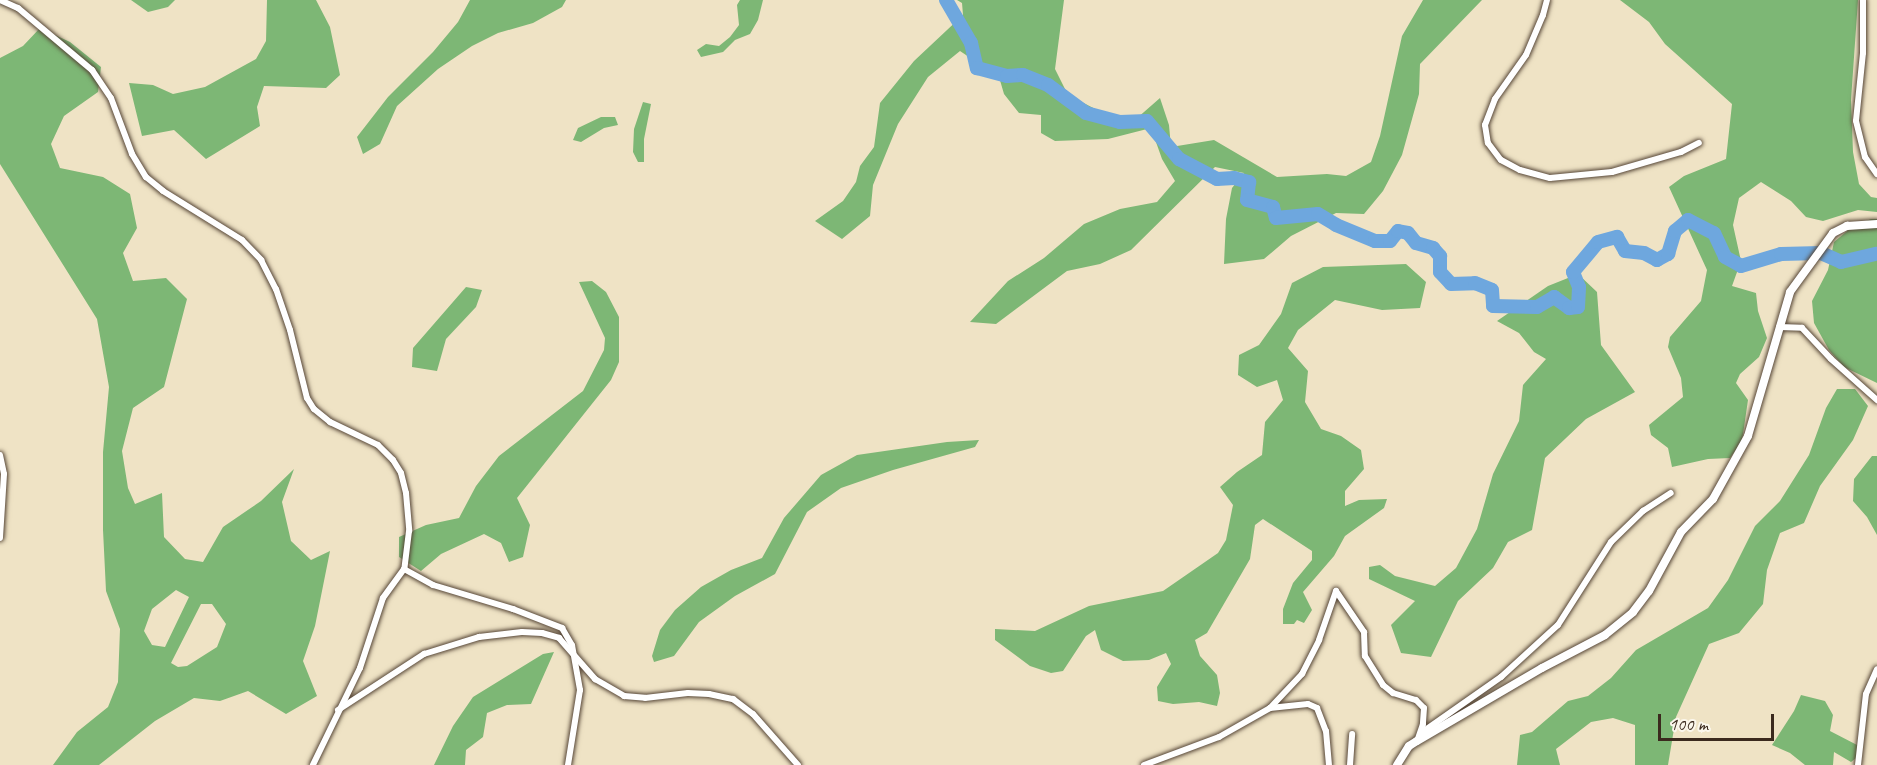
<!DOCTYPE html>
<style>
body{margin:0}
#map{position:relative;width:1877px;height:765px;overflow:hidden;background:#efe3c5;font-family:Caveat,sans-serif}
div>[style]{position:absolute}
.forest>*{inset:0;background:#7db775}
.river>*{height:14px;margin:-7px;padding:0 7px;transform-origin:7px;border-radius:7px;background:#6ea7de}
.roads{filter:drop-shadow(0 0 2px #564637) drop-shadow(0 0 2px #564637)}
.minor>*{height:6px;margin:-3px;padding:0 3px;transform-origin:3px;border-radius:3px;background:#fff}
.tertiary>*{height:8px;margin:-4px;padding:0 4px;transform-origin:4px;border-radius:4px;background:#fff}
span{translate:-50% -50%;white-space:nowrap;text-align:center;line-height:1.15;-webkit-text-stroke:4.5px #fbf7ec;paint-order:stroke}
.scale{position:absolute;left:1658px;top:714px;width:116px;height:27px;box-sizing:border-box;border:3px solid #3b2a1e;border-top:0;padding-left:8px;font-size:18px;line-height:21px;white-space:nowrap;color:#3b2a1e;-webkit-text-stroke:4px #fbf7ec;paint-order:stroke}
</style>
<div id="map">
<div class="forest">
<div style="clip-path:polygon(131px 0,175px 0,168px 7px,148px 12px)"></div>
<div style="clip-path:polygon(267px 0,316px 0,330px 27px,340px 75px,326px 88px,264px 86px,257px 107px,260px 126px,206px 159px,174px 130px,142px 136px,129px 83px,153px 85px,173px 94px,205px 87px,256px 59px,266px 41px)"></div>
<div style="clip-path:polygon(470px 0,566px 0,562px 7px,533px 23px,498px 33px,472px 46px,438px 69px,397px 106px,380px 144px,363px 154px,357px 137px,388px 97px,433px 52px,458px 22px)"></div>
<div style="clip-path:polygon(740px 0,763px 0,758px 20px,750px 34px,735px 40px,723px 52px,701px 57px,697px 50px,706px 44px,719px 46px,730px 37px,739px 25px,737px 5px)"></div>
<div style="clip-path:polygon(957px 0,1064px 0,1055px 69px,1068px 95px,1107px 115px,1136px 119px,1160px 98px,1169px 125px,1171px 147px,1214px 140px,1277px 177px,1327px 174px,1346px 176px,1371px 162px,1380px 136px,1402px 36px,1423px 0,1482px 0,1420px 64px,1419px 94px,1402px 155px,1383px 191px,1364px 214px,1336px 213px,1291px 236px,1264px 259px,1224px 264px,1226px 219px,1232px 188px,1244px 173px,1215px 167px,1131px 250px,1100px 264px,1067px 271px,996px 324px,970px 322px,1008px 281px,1044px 258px,1084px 224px,1120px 209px,1157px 202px,1175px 181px,1162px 159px,1151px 128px,1108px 139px,1055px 141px,1041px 133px,1041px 115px,1019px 113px,1004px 94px,997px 70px,981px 65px,960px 51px,928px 77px,898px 124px,873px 185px,870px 216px,842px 239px,815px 221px,843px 201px,856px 182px,860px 166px,874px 147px,880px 103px,914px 61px,963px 15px,962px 3px)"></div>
<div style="clip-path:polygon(1620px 0,1858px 0,1851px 100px,1853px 152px,1859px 184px,1871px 197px,1877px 198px,1877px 212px,1858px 210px,1823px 221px,1806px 217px,1791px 201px,1761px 182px,1739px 198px,1733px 225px,1741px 261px,1732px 286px,1756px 293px,1758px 311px,1767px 338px,1759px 357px,1740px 374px,1736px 383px,1748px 400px,1742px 441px,1730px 458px,1708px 459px,1672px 467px,1668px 448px,1651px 435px,1649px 425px,1683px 397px,1681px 378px,1668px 347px,1670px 337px,1701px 301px,1707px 270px,1669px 187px,1684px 176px,1726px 159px,1732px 104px,1665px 44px,1649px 22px)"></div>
<div style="clip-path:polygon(evenodd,40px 28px,70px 42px,101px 67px,98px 92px,64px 116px,51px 144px,60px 168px,103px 177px,130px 194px,137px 228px,123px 253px,133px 281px,166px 278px,187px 299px,164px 387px,133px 408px,122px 451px,128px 488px,135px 504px,162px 493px,164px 537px,185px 559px,203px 562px,223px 527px,261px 501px,294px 469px,282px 502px,291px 541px,311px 560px,330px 551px,315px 626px,303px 661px,317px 696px,286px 714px,248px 691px,220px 701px,194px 698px,155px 721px,99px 765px,53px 765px,77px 732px,108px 707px,118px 682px,120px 629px,106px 591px,103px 530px,103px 452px,109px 387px,97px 319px,0 164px,0 58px,23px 46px,40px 28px,176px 590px,189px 597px,165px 647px,152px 645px,144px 631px,152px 609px,176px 590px,40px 28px,201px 604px,212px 604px,226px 624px,217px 647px,187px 666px,178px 667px,171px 663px,201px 604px)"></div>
<div style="clip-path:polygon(643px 102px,651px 104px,644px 139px,644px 162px,638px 162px,633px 152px,634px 129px)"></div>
<div style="clip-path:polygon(601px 117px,615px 117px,618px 125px,604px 128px,581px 142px,573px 140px,578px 128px)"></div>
<div style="clip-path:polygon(1871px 219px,1877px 219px,1877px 383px,1844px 367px,1829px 350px,1814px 323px,1812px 301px,1828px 270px,1834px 242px,1852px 227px)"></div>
<div style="clip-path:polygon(1406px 264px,1426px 282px,1420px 308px,1382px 310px,1335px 300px,1298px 330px,1288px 348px,1308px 371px,1305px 402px,1321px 429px,1341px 436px,1361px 450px,1364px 469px,1345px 491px,1345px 506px,1359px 500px,1387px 499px,1384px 508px,1345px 536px,1334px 556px,1303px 592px,1312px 610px,1304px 623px,1297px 620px,1294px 624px,1283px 624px,1283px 609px,1293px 583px,1312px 560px,1312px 551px,1263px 519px,1255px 525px,1250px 559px,1207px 633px,1195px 640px,1200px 656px,1217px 675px,1220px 693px,1217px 706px,1199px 702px,1173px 704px,1158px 701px,1157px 687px,1171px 664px,1166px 653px,1149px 660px,1123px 661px,1101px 650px,1095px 630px,1086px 636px,1063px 671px,1051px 673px,1030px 666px,995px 640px,995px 629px,1035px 631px,1089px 606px,1163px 591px,1218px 553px,1226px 540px,1233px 505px,1220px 487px,1237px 472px,1262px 455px,1265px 422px,1283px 400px,1277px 380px,1257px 387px,1238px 375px,1239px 355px,1259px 345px,1281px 314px,1292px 283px,1323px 267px)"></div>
<div style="clip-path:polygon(1578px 274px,1597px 292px,1601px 345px,1635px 392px,1586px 419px,1545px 458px,1532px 530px,1508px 542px,1493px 568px,1458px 601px,1431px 657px,1401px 653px,1391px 625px,1415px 601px,1369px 579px,1369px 567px,1380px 565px,1395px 576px,1435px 586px,1456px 568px,1477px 529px,1493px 474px,1519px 421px,1523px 385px,1546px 359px,1534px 352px,1519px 333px,1497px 321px,1548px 286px)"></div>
<div style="clip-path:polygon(592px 281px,606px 292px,619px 317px,619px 362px,611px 380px,517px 498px,530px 525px,523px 557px,509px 562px,501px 543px,484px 534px,441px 554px,421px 571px,399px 557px,399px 537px,426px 525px,459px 518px,476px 486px,499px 456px,583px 391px,604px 350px,605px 338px,579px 282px)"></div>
<div style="clip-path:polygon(466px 287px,482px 290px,476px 307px,446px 339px,437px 371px,412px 367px,413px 348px)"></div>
<div style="clip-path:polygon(1837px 389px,1855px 389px,1868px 406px,1853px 440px,1820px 486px,1804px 523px,1780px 533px,1767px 570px,1763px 604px,1739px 633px,1709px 644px,1676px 717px,1668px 765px,1635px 765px,1635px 725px,1613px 718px,1591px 722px,1556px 749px,1560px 765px,1517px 765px,1520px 735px,1532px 732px,1568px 701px,1588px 696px,1611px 678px,1636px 650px,1708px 608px,1728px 580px,1755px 526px,1780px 501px,1809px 455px,1826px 408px)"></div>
<div style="clip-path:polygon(979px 440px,975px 447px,893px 470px,841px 488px,807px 512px,775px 574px,735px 596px,699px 622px,674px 656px,654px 662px,652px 656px,660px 630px,675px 610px,701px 587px,731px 570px,762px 558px,784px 518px,821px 475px,857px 455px,947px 442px)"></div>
<div style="clip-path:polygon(1872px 456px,1877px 456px,1877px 535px,1867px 517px,1853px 501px,1854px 479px)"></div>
<div style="clip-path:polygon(554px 652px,531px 704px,507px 705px,487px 713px,483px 737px,466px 750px,465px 765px,434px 765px,453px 726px,473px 697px,543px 654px)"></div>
<div style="clip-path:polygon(1801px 695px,1825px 701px,1833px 715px,1830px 731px,1859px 746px,1860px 755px,1851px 762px,1834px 752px,1833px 765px,1805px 765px,1790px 753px,1772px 745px,1794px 711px)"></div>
</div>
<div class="river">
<div style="left:946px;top:0;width:50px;rotate:59.8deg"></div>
<div style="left:971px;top:43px;width:26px;rotate:77deg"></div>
<div style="left:977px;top:68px;width:31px;rotate:15deg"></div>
<div style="left:1007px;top:76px;width:16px;rotate:-4deg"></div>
<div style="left:1023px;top:75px;width:27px;rotate:22deg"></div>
<div style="left:1048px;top:85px;width:47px;rotate:36.4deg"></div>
<div style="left:1086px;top:113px;width:35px;rotate:15deg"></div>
<div style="left:1120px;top:122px;width:27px;rotate:-2deg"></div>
<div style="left:1147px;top:121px;width:50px;rotate:49.9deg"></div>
<div style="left:1179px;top:159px;width:43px;rotate:27.8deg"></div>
<div style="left:1217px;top:179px;width:17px;rotate:-3deg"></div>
<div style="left:1234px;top:178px;width:16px;rotate:15deg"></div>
<div style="left:1249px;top:182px;width:18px;rotate:96deg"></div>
<div style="left:1247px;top:200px;width:27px;rotate:15deg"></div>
<div style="left:1273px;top:207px;width:11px;rotate:75deg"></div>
<div style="left:1276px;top:218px;width:42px;rotate:-5.4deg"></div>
<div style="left:1318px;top:214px;width:21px;rotate:31deg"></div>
<div style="left:1336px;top:225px;width:42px;rotate:22.3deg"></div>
<div style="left:1375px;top:241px;width:15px"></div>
<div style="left:1390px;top:241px;width:13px;rotate:-51deg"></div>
<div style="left:1398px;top:231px;width:10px;rotate:11deg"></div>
<div style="left:1408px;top:233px;width:13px;rotate:51deg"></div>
<div style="left:1416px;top:243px;width:18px;rotate:16deg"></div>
<div style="left:1433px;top:248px;width:11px;rotate:49deg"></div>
<div style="left:1440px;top:256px;width:16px;rotate:90deg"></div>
<div style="left:1440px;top:272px;width:16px;rotate:47deg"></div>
<div style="left:1451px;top:284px;width:24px;rotate:-2deg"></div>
<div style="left:1475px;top:283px;width:18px;rotate:22deg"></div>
<div style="left:1492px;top:290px;width:16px;rotate:86deg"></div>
<div style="left:1493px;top:306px;width:44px;rotate:1.3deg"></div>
<div style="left:1537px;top:307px;width:20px;rotate:-30deg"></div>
<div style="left:1554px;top:297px;width:19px;rotate:36deg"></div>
<div style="left:1569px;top:308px;width:9px;rotate:-6deg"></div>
<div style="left:1578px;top:307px;width:20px;rotate:-87deg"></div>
<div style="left:1579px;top:287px;width:16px;rotate:-112deg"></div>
<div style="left:1573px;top:272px;width:39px;rotate:-50deg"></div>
<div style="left:1598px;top:242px;width:20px;rotate:-15deg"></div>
<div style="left:1617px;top:237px;width:16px;rotate:60deg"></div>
<div style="left:1625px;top:251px;width:19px;rotate:6deg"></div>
<div style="left:1644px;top:253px;width:15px;rotate:28deg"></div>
<div style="left:1657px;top:260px;width:13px;rotate:-29deg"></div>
<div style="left:1668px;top:254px;width:24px;rotate:-73deg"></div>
<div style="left:1675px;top:231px;width:17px;rotate:-40deg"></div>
<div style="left:1688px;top:220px;width:29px;rotate:27deg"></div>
<div style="left:1714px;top:233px;width:26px;rotate:65deg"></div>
<div style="left:1725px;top:257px;width:18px;rotate:29deg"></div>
<div style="left:1741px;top:266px;width:42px;rotate:-16.7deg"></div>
<div style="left:1781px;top:254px;width:40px;rotate:-1.4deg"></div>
<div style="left:1821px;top:253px;width:22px;rotate:24deg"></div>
<div style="left:1841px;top:262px;width:37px;rotate:-13deg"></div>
</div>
<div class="roads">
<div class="minor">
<div style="left:0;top:0;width:20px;rotate:24deg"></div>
<div style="left:18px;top:8px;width:97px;rotate:40deg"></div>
<div style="left:92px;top:70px;width:34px;rotate:56deg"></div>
<div style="left:111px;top:98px;width:60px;rotate:69.4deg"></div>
<div style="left:132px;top:154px;width:27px;rotate:59deg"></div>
<div style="left:146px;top:177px;width:22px;rotate:39deg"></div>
<div style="left:163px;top:191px;width:93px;rotate:31.8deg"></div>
<div style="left:242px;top:240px;width:28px;rotate:46deg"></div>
<div style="left:261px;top:260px;width:33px;rotate:63deg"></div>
<div style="left:276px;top:289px;width:43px;rotate:71.1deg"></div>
<div style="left:290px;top:330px;width:70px;rotate:76deg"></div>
<div style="left:307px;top:398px;width:13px;rotate:58deg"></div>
<div style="left:314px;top:409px;width:21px;rotate:39deg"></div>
<div style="left:330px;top:422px;width:53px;rotate:25.6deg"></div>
<div style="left:378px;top:445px;width:21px;rotate:45deg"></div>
<div style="left:393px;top:460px;width:15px;rotate:58deg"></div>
<div style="left:401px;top:473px;width:21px;rotate:76deg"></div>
<div style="left:406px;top:493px;width:38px;rotate:85deg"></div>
<div style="left:409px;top:531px;width:38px;rotate:97deg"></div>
<div style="left:404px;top:569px;width:36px;rotate:126deg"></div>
<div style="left:383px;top:598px;width:74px;rotate:108.2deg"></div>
<div style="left:360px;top:668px;width:108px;rotate:115.9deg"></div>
<div style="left:1547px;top:0;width:16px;rotate:105deg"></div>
<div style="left:1543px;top:15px;width:43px;rotate:113deg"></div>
<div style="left:1526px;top:55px;width:54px;rotate:125.2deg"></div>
<div style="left:1495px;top:99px;width:28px;rotate:111deg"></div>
<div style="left:1485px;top:125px;width:18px;rotate:81deg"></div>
<div style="left:1488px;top:143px;width:21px;rotate:53deg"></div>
<div style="left:1501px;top:160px;width:21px;rotate:28deg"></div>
<div style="left:1520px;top:170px;width:31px;rotate:15deg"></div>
<div style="left:1550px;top:178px;width:62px;rotate:-5.5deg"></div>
<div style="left:1612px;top:172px;width:72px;rotate:-16.2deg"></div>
<div style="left:1681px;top:152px;width:20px;rotate:-27deg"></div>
<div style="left:1863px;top:0;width:53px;rotate:90deg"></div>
<div style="left:1863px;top:53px;width:68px;rotate:95.9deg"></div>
<div style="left:1856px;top:121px;width:37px;rotate:76deg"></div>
<div style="left:1865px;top:157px;width:21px;rotate:55deg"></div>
<div style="left:1779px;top:327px;width:23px;rotate:2deg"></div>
<div style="left:1802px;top:328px;width:42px;rotate:46.9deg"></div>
<div style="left:1831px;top:359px;width:62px;rotate:41.7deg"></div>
<div style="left:0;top:455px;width:19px;rotate:78deg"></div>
<div style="left:4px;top:474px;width:64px;rotate:93.6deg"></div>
<div style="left:404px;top:569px;width:33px;rotate:29deg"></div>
<div style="left:433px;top:585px;width:84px;rotate:16.7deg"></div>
<div style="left:513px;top:609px;width:53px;rotate:21.2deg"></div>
<div style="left:562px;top:628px;width:20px;rotate:60deg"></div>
<div style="left:572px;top:645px;width:46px;rotate:79.9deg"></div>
<div style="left:580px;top:690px;width:76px;rotate:99.1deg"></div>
<div style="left:1270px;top:708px;width:38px;rotate:-6deg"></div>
<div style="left:1308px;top:704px;width:10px;rotate:24deg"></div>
<div style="left:1317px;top:708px;width:25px;rotate:69deg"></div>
<div style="left:1326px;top:731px;width:34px;rotate:85deg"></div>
<div style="left:338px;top:710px;width:103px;rotate:-33.1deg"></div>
<div style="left:424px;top:654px;width:58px;rotate:-17.2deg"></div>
<div style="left:479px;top:637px;width:43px;rotate:-6.6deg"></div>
<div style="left:522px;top:632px;width:20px;rotate:3deg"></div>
<div style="left:542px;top:633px;width:18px;rotate:16deg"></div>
<div style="left:559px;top:638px;width:55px;rotate:48.7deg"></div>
<div style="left:595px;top:679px;width:34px;rotate:30deg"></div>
<div style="left:624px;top:696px;width:21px;rotate:5deg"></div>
<div style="left:645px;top:698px;width:43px;rotate:-6.6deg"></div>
<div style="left:688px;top:693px;width:21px;rotate:3deg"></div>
<div style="left:709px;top:694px;width:25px;rotate:12deg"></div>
<div style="left:733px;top:699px;width:25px;rotate:37deg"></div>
<div style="left:753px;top:714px;width:68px;rotate:48.6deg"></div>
<div style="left:1421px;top:733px;width:98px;rotate:-35deg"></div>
<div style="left:1501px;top:677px;width:77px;rotate:-42.4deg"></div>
<div style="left:1558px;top:625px;width:98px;rotate:-57.4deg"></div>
<div style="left:1611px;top:542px;width:45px;rotate:-44.1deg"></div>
<div style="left:1643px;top:511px;width:33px;rotate:-33deg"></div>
<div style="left:1144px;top:765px;width:80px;rotate:-20.5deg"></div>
<div style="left:1219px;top:737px;width:59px;rotate:-29.6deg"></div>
<div style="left:1270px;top:708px;width:47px;rotate:-46.7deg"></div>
<div style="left:1302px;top:674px;width:38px;rotate:-63deg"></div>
<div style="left:1319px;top:640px;width:52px;rotate:-70.9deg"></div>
<div style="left:1336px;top:591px;width:50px;rotate:55.7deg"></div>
<div style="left:1364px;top:632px;width:24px;rotate:88deg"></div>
<div style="left:1365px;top:656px;width:34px;rotate:58deg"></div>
<div style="left:1383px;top:685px;width:13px;rotate:39deg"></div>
<div style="left:1393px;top:693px;width:24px;rotate:17deg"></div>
<div style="left:1416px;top:700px;width:11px;rotate:45deg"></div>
<div style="left:1424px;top:708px;width:16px;rotate:94deg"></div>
<div style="left:1423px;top:724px;width:18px;rotate:109deg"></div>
<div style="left:1350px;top:765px;width:31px;rotate:-86deg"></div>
<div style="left:1858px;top:765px;width:71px;rotate:-83.6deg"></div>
<div style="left:1866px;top:694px;width:27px;rotate:-66deg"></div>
</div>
<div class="tertiary">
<div style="left:1397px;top:765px;width:22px;rotate:-58deg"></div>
<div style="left:1409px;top:746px;width:9px;rotate:-32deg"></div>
<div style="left:1417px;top:741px;width:145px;rotate:-30.3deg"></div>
<div style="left:1542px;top:668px;width:71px;rotate:-27.6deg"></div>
<div style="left:1605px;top:635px;width:36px;rotate:-39deg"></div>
<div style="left:1633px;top:612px;width:26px;rotate:-53deg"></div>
<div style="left:1649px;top:591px;width:67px;rotate:-61.5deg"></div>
<div style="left:1681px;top:532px;width:46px;rotate:-45.9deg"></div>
<div style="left:1713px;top:499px;width:72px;rotate:-60.9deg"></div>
<div style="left:1748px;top:436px;width:150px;rotate:-73.7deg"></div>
<div style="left:1790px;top:292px;width:73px;rotate:-53.9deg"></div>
<div style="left:1833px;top:233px;width:16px;rotate:-27deg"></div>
<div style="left:1847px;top:226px;width:30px;rotate:-4deg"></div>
</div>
</div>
<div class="scale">100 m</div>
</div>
